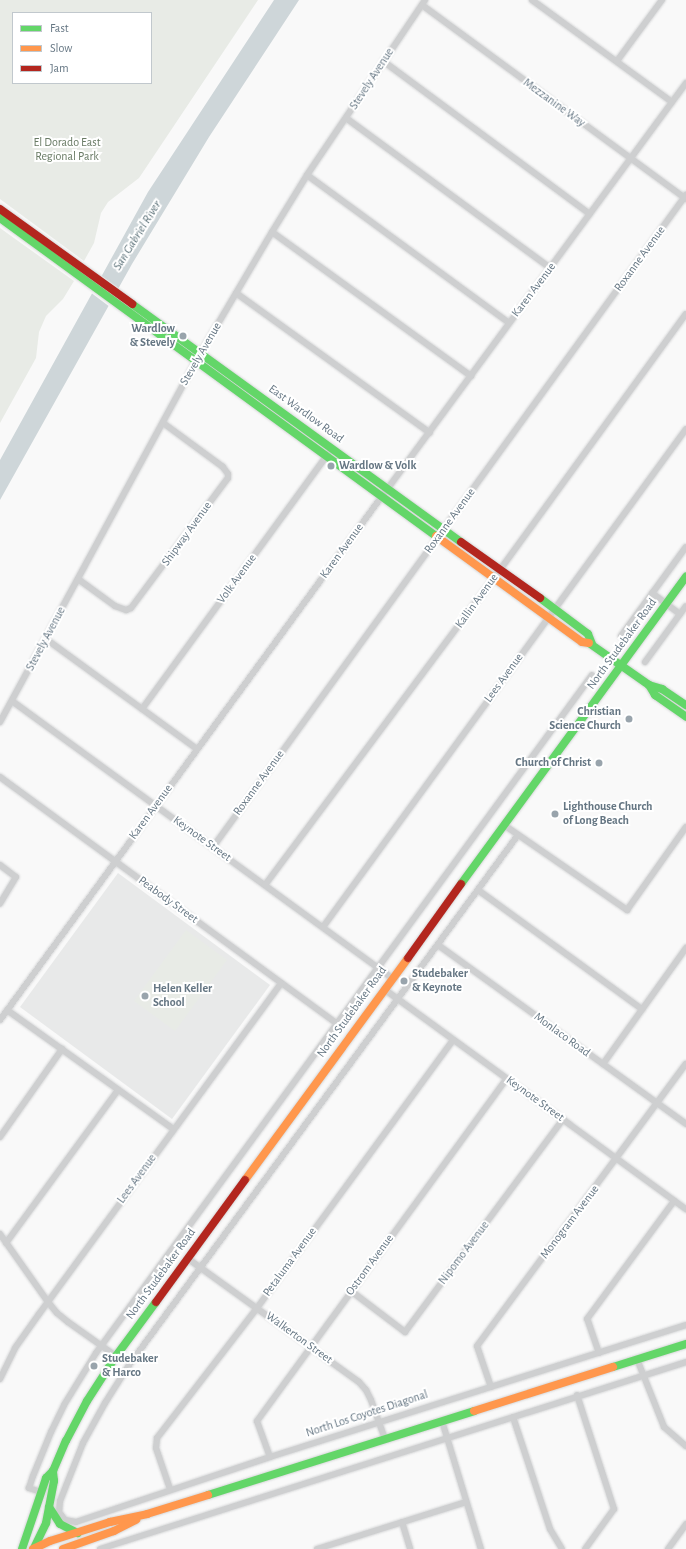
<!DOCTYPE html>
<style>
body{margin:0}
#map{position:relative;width:686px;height:1549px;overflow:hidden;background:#f9f9f9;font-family:"Alegreya Sans",sans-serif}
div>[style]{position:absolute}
.built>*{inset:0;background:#e8e9e9}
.green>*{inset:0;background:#e8ebe6}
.water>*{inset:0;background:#ced6d9}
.pier>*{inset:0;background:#f9f9f9}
.roads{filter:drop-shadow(0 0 1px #d5d6d7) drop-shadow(0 0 1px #d5d6d7)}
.street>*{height:6px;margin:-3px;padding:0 3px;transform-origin:3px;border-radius:3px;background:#cecfd0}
.fast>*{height:8px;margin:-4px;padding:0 4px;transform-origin:4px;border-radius:4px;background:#63d668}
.slow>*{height:8px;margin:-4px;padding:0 4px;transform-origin:4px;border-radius:4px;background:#ff974d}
.jam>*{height:8px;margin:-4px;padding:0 4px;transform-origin:4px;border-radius:4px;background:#b3261e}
.dots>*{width:11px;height:11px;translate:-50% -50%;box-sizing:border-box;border:2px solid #fff;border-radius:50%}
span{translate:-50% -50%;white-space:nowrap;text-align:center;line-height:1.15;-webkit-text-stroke:4px #fff;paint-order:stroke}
.street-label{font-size:12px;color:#657683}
.park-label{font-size:12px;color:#687a64}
.poi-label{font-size:12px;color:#657683;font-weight:700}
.right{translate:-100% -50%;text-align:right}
.left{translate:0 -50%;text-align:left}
.water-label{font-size:13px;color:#60757c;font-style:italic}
.legend{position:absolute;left:12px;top:12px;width:140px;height:72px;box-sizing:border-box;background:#fff;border:1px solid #c1c8cd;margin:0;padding:5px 7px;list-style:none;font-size:12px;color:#657683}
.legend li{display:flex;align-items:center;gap:8px;height:20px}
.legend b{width:20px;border:1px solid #c1c8cd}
</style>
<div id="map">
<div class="built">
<div style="clip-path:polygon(118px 873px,270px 985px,172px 1119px,20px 1007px)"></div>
</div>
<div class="green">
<div style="clip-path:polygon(evenodd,0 0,258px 0,139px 178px,108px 202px,101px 213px,94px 243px,84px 261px,0 199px,0 0,13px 13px,151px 13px,151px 83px,13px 83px,13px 13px)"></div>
<div style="clip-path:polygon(0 228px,74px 281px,63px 299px,46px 316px,39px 332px,36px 358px,0 423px)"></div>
<div style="clip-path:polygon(186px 930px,227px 960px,175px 1031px,134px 1001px)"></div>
</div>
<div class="water">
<div style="clip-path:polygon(274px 0,299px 0,209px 137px,132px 264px,0 500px,0 460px,148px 192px)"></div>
</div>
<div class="pier">
<div style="clip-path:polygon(99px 274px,120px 289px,110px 307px,90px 292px)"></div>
</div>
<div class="roads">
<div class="street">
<div style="left:532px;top:0;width:173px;rotate:36.1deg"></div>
<div style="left:422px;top:5px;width:328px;rotate:36.3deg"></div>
<div style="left:383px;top:61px;width:257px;rotate:36.5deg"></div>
<div style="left:617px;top:61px;width:76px;rotate:-53.6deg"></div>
<div style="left:346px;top:118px;width:253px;rotate:36.3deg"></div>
<div style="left:307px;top:175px;width:250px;rotate:36.2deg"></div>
<div style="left:272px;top:232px;width:246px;rotate:35.9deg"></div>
<div style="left:236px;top:293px;width:239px;rotate:35.8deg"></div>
<div style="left:78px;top:579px;width:46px;rotate:36.1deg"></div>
<div style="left:115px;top:606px;width:12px;rotate:20deg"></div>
<div style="left:126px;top:610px;width:5px;rotate:-22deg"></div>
<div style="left:131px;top:608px;width:162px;rotate:-53.3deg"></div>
<div style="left:228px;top:478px;width:4px;rotate:-90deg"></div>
<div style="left:228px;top:474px;width:9px;rotate:-126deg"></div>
<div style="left:223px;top:467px;width:74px;rotate:-143.7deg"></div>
<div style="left:652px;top:593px;width:35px;rotate:37deg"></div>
<div style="left:621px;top:636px;width:110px;rotate:-53.9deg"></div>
<div style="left:46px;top:639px;width:187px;rotate:36.1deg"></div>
<div style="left:645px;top:662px;width:69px;rotate:-53.8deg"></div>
<div style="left:12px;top:701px;width:470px;rotate:36.1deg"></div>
<div style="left:142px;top:709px;width:317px;rotate:-53.9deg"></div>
<div style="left:0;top:722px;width:411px;rotate:-61.5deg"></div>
<div style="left:196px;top:361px;width:150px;rotate:-59.5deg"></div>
<div style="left:272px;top:232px;width:67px;rotate:-58.4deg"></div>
<div style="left:307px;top:175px;width:211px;rotate:-56deg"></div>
<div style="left:0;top:777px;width:418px;rotate:36.2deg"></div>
<div style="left:504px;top:825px;width:150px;rotate:34.6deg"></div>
<div style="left:627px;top:910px;width:102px;rotate:-54.6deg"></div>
<div style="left:518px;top:835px;width:657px;rotate:126.28deg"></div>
<div style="left:129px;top:1365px;width:45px;rotate:122.3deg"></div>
<div style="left:105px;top:1403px;width:46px;rotate:118.8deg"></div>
<div style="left:83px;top:1443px;width:62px;rotate:111.6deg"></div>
<div style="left:60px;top:1501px;width:11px;rotate:95deg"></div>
<div style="left:59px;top:1512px;width:10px;rotate:53deg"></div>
<div style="left:65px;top:1520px;width:11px;rotate:10deg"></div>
<div style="left:76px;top:1522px;width:205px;rotate:-18.5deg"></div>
<div style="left:270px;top:1457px;width:436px;rotate:-17.6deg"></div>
<div style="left:213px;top:847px;width:806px;rotate:-54.04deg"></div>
<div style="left:0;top:865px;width:20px;rotate:37deg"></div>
<div style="left:16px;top:877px;width:31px;rotate:121deg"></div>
<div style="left:265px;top:885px;width:383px;rotate:-53.3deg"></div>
<div style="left:494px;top:578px;width:326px;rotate:-54deg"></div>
<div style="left:478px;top:890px;width:203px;rotate:36deg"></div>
<div style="left:323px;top:927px;width:616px;rotate:-53.91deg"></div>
<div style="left:438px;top:945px;width:306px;rotate:35.8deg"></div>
<div style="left:384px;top:989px;width:374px;rotate:36.1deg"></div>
<div style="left:7px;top:1010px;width:204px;rotate:35.6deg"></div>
<div style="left:0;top:1020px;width:658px;rotate:-53.9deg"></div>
<div style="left:388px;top:488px;width:503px;rotate:-53.65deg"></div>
<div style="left:603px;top:1064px;width:143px;rotate:-54.4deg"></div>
<div style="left:0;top:1137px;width:108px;rotate:-54.8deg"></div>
<div style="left:0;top:1234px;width:83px;rotate:54.8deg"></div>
<div style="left:48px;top:1302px;width:14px;rotate:51deg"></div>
<div style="left:57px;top:1313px;width:14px;rotate:39deg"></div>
<div style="left:68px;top:1322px;width:59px;rotate:35.3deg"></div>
<div style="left:6px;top:1243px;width:190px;rotate:-53.8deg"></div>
<div style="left:187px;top:1258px;width:212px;rotate:35.8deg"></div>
<div style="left:359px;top:1382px;width:11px;rotate:49deg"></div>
<div style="left:366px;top:1390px;width:11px;rotate:63deg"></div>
<div style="left:371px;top:1400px;width:41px;rotate:70.3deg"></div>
<div style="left:351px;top:1291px;width:68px;rotate:37.2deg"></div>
<div style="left:405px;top:1332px;width:265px;rotate:-53.4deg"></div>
<div style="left:599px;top:1353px;width:36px;rotate:-109deg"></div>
<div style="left:587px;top:1319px;width:147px;rotate:-53.6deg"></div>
<div style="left:637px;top:1359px;width:73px;rotate:68.3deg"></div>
<div style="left:664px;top:1427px;width:29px;rotate:41deg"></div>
<div style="left:0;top:1379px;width:34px;rotate:-64deg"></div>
<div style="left:15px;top:1348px;width:42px;rotate:-54.8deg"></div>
<div style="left:39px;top:1314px;width:410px;rotate:-53.8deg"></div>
<div style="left:491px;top:1387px;width:43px;rotate:-108.9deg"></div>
<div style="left:477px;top:1346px;width:351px;rotate:-53.5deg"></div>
<div style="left:577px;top:1395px;width:120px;rotate:72deg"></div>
<div style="left:614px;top:1509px;width:49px;rotate:125.9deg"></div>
<div style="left:513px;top:1417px;width:118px;rotate:71.7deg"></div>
<div style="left:550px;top:1529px;width:23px;rotate:59deg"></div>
<div style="left:442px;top:1421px;width:134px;rotate:73.1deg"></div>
<div style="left:270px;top:1457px;width:38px;rotate:-110deg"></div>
<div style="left:257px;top:1421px;width:423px;rotate:-53.9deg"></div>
<div style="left:170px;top:1489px;width:43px;rotate:-108.9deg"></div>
<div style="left:156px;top:1448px;width:10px;rotate:-84deg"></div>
<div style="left:157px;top:1438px;width:164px;rotate:-52.4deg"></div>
<div style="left:257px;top:1308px;width:332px;rotate:-53.8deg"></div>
<div style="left:41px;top:1492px;width:13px;rotate:-162deg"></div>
<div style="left:29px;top:1488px;width:13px;rotate:-72deg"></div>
<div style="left:33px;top:1476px;width:48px;rotate:-67.8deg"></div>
<div style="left:51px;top:1432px;width:30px;rotate:-64deg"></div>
<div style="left:64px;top:1405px;width:61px;rotate:-58.4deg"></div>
<div style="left:96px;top:1353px;width:840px;rotate:-53.81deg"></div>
<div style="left:402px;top:1522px;width:28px;rotate:73deg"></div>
<div style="left:100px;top:1549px;width:615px;rotate:-17.7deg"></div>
<div style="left:317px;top:1549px;width:156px;rotate:-17.5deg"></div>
<div style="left:668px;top:1549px;width:31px;rotate:-54deg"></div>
</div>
<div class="fast">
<div style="left:0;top:218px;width:540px;rotate:36.11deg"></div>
<div style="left:132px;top:304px;width:406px;rotate:35.9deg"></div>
<div style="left:540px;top:598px;width:60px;rotate:36.9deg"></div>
<div style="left:588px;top:634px;width:11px;rotate:68deg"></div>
<div style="left:589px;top:643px;width:73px;rotate:35deg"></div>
<div style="left:649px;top:685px;width:14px;rotate:17deg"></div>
<div style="left:662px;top:689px;width:29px;rotate:34deg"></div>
<div style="left:649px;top:685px;width:12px;rotate:59deg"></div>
<div style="left:655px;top:695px;width:38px;rotate:35deg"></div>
<div style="left:461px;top:884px;width:381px;rotate:-53.8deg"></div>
<div style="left:613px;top:1367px;width:77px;rotate:-17.5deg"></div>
<div style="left:208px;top:1495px;width:279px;rotate:-17.5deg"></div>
<div style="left:49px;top:1507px;width:20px;rotate:57deg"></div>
<div style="left:60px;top:1524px;width:20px;rotate:27deg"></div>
<div style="left:34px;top:1548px;width:28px;rotate:-64deg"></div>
<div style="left:46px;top:1523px;width:43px;rotate:-79.2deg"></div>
<div style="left:54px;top:1481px;width:10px;rotate:-96deg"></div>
<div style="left:22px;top:1549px;width:75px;rotate:-71.3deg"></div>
<div style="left:46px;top:1478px;width:10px;rotate:-45deg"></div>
<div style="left:53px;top:1471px;width:33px;rotate:-67deg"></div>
<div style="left:66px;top:1441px;width:45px;rotate:-62.3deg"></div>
<div style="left:87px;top:1401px;width:54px;rotate:-57.2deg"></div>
<div style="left:116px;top:1356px;width:67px;rotate:-53.5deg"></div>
</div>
<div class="slow">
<div style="left:436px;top:536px;width:180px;rotate:36deg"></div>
<div style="left:582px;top:642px;width:7px;rotate:8deg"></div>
<div style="left:245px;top:1180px;width:275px;rotate:-53.7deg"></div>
<div style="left:474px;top:1411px;width:146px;rotate:-17.6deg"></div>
<div style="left:33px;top:1549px;width:19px;rotate:-25deg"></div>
<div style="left:50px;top:1541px;width:63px;rotate:-17.6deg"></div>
<div style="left:110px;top:1522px;width:38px;rotate:-12deg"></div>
<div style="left:147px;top:1514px;width:64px;rotate:-17.3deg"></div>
<div style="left:63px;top:1549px;width:54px;rotate:-19.4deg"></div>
<div style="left:114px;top:1531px;width:25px;rotate:-27deg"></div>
</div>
<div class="jam">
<div style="left:0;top:209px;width:163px;rotate:35.7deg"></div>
<div style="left:461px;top:542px;width:97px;rotate:35.3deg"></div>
<div style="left:408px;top:958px;width:91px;rotate:-54.4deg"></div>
<div style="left:156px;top:1302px;width:151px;rotate:-53.9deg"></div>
</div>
</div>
<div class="dots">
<div style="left:183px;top:336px;background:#99a4ac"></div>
<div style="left:331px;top:466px;background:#99a4ac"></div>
<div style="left:629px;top:719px;background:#99a4ac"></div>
<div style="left:599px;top:763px;background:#99a4ac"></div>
<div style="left:555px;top:814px;background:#99a4ac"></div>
<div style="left:404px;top:981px;background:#99a4ac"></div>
<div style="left:145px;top:996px;background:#99a4ac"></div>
<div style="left:94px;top:1366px;background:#99a4ac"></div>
</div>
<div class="street-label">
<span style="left:372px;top:79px;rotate:-57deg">Stevely Avenue</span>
<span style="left:554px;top:103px;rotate:36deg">Mezzanine Way</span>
<span style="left:640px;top:259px;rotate:-54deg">Roxanne Avenue</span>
<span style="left:534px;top:290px;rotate:-53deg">Karen Avenue</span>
<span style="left:201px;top:354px;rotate:-60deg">Stevely Avenue</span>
<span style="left:306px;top:414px;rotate:36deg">East Wardlow Road</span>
<span style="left:450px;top:521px;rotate:-54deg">Roxanne Avenue</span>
<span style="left:187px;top:534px;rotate:-54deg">Shipway Avenue</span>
<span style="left:342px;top:551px;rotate:-54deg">Karen Avenue</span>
<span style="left:237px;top:579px;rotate:-54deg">Volk Avenue</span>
<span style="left:477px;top:601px;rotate:-54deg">Kallin Avenue</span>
<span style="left:46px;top:639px;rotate:-62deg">Stevely Avenue</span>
<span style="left:622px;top:644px;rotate:-54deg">North Studebaker Road</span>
<span style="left:504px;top:678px;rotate:-54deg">Lees Avenue</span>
<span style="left:259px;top:783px;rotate:-54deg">Roxanne Avenue</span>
<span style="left:151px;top:812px;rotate:-54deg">Karen Avenue</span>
<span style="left:202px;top:839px;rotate:36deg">Keynote Street</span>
<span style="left:168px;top:900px;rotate:36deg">Peabody Street</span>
<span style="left:352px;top:1012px;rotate:-54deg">North Studebaker Road</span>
<span style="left:562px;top:1035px;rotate:36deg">Monlaco Road</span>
<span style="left:535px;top:1099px;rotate:36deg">Keynote Street</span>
<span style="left:137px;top:1179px;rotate:-54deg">Lees Avenue</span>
<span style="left:570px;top:1222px;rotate:-53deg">Monogram Avenue</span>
<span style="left:464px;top:1253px;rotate:-53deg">Nipomo Avenue</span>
<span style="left:290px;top:1262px;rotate:-54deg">Petaluma Avenue</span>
<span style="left:370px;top:1265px;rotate:-54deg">Ostrom Avenue</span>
<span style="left:161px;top:1274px;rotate:-54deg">North Studebaker Road</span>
<span style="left:299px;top:1338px;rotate:36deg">Walkerton Street</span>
<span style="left:367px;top:1414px;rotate:-18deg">North Los Coyotes Diagonal</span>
</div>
<div class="park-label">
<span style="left:67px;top:150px">El Dorado East<br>Regional Park</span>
</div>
<div class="poi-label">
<span class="right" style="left:175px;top:336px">Wardlow<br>&amp; Stevely</span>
<span class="left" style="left:339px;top:466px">Wardlow &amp; Volk</span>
<span class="right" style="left:621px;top:719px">Christian<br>Science Church</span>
<span class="right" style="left:591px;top:763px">Church of Christ</span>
<span class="left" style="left:563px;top:814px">Lighthouse Church<br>of Long Beach</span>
<span class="left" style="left:412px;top:981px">Studebaker<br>&amp; Keynote</span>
<span class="left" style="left:153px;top:996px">Helen Keller<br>School</span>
<span class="left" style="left:102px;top:1366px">Studebaker<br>&amp; Harco</span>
</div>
<div class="water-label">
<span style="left:138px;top:236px;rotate:-58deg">San Gabriel River</span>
</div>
<ul class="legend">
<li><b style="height:5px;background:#63d668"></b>Fast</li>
<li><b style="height:5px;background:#ff974d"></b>Slow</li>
<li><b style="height:5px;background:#b3261e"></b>Jam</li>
</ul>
</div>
